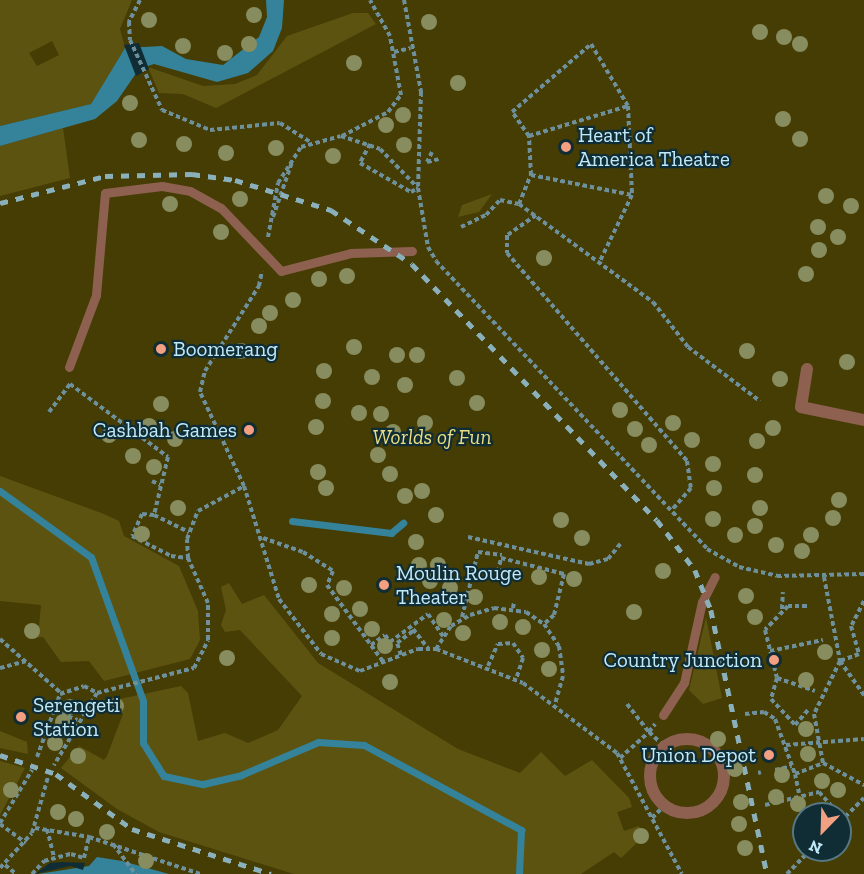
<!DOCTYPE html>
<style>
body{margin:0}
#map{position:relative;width:864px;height:874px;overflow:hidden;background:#102c35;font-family:"Zilla Slab",serif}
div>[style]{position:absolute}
.green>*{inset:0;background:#453d04}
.forest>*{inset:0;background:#5d5311}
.water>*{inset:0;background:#34839a}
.pier>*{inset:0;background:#102c35}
.stream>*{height:7px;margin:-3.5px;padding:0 3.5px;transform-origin:3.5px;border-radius:3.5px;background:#34839a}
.path>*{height:4px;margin-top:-2px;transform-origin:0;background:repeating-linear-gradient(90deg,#6d909c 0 4.5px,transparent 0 7.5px)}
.service>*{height:9px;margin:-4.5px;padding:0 4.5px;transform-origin:4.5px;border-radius:4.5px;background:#8d604f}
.pedestrian>*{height:12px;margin:-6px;padding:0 6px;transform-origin:6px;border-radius:6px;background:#8d604f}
.pedestrian>.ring{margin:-6px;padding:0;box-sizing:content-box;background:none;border:12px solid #8d604f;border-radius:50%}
.rail>*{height:4.5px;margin-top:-2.25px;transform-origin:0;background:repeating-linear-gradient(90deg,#8ab0bc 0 8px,transparent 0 16px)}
.trees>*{width:16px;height:16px;margin:-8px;border-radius:50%;background:#888d5f}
.dots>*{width:16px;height:16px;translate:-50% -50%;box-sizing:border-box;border:3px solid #102c35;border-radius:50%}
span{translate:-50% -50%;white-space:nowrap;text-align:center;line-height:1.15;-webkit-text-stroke:4.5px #102c35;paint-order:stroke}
.poi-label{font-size:21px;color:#c0eaf8}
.left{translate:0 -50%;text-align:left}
.right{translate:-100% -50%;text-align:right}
.park-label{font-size:21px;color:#ebdd82;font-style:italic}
.north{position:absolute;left:792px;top:802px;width:60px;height:60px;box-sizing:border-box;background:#102c35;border:2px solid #567883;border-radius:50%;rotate:203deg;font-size:16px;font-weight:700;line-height:24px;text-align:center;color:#c0eaf8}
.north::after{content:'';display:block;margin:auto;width:21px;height:27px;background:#f3a082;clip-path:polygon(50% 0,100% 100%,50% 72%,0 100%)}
</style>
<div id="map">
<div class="green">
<div style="clip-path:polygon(evenodd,0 0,864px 0,864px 874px,0 874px,0 0,804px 814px,840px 814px,840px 850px,804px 850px,804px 814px)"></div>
</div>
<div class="forest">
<div style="clip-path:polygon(evenodd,0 0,132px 0,120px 29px,125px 48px,91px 104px,0 126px,0 0,52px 41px,59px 55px,37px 66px,29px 53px,52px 41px)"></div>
<div style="clip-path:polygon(353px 13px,368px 13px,376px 24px,216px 108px,183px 94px,159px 93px,148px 67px,203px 86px,235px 84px,257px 75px,287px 36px)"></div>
<div style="clip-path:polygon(63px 128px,70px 178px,0 196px,0 146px)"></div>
<div style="clip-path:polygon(492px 194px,479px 212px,458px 217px,462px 205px)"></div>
<div style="clip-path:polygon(0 476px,104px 514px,119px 521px,124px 536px,179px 566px,198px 611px,200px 640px,190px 659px,104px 681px,89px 661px,61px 662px,43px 637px,30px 638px,28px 626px,39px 626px,41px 605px,0 601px)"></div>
<div style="clip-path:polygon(229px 583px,242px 604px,264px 595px,318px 663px,458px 749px,520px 773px,541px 752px,565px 776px,592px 760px,629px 798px,632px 807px,617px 812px,624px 831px,639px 826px,644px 836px,621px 858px,614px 852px,581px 874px,294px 874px,159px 832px,117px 809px,61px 768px,79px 746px,104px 760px,107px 756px,123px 714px,101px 703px,181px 686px,188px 693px,198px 741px,225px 733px,248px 743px,278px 730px,302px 696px,240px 630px,225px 632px,221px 625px,226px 610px,221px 587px)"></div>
<div style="clip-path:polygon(706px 617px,722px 698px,703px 704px,689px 690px)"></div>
<div style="clip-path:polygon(0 731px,27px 742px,28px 754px,0 748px)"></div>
<div style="clip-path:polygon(0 761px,25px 768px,0 815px)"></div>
</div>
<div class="water">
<div style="clip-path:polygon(266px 0,284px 0,282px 28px,273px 51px,248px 73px,217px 82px,154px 64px,139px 69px,117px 101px,95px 119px,0 146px,0 126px,91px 104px,125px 48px,162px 46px,186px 59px,223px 65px,259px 37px,267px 17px)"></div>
<div style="clip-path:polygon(97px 857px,122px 861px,169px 874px,38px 874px,89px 866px)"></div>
</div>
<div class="pier">
<div style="clip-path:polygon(139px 43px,149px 69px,136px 76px,124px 45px)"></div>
<div style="clip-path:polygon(50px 863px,62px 862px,85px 863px,83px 870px,70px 866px,35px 874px)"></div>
</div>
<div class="stream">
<div style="left:0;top:491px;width:112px;rotate:36deg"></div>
<div style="left:91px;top:557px;width:153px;rotate:70.1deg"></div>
<div style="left:143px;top:701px;width:42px;rotate:90deg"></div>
<div style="left:143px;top:743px;width:39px;rotate:58deg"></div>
<div style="left:164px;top:776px;width:40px;rotate:12deg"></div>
<div style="left:203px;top:784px;width:39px;rotate:-13deg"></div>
<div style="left:241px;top:775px;width:84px;rotate:-23.2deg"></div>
<div style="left:318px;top:742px;width:46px;rotate:3.7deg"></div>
<div style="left:364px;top:745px;width:179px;rotate:28.4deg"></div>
<div style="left:521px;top:830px;width:44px;rotate:92.6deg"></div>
<div style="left:292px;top:521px;width:100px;rotate:6.9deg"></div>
<div style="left:391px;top:533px;width:16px;rotate:-40deg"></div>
</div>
<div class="path">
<div style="left:140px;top:0;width:25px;rotate:117deg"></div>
<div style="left:129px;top:22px;width:18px;rotate:87deg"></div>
<div style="left:130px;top:40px;width:77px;rotate:65.4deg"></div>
<div style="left:162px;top:110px;width:52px;rotate:22.6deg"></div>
<div style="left:210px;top:130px;width:70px;rotate:-5.7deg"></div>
<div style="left:280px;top:123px;width:36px;rotate:32deg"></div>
<div style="left:404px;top:0;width:94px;rotate:79.5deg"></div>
<div style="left:421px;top:92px;width:95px;rotate:91.8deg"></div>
<div style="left:394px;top:52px;width:17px;rotate:-13deg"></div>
<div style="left:342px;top:136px;width:52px;rotate:-27.6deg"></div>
<div style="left:388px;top:112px;width:21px;rotate:-53deg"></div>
<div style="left:401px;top:95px;width:60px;rotate:-100.6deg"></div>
<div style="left:390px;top:36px;width:41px;rotate:-119.1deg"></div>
<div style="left:529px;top:136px;width:103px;rotate:-16.9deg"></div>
<div style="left:370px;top:144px;width:21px;rotate:118deg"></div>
<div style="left:360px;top:163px;width:59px;rotate:29.6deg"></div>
<div style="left:411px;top:192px;width:8px;rotate:-30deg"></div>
<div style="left:432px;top:152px;width:11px;rotate:117deg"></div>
<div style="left:427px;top:162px;width:12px;rotate:-14deg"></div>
<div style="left:531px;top:175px;width:103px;rotate:11.2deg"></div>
<div style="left:519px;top:204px;width:31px;rotate:-68deg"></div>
<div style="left:531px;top:175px;width:39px;rotate:-93deg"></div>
<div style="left:529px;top:136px;width:29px;rotate:-125deg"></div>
<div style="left:512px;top:112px;width:104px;rotate:-40.7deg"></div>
<div style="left:591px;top:44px;width:72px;rotate:59.2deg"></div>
<div style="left:628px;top:106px;width:89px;rotate:87.4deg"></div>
<div style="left:632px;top:195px;width:76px;rotate:115.9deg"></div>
<div style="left:536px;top:215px;width:35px;rotate:145deg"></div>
<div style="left:507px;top:235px;width:18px;rotate:90deg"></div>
<div style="left:507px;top:253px;width:275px;rotate:49.1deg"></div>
<div style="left:687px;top:461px;width:27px;rotate:82deg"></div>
<div style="left:691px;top:488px;width:29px;rotate:131deg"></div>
<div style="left:273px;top:217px;width:58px;rotate:-70.9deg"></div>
<div style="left:461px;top:227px;width:28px;rotate:-26deg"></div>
<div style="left:486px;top:215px;width:21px;rotate:-47deg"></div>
<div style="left:500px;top:200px;width:19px;rotate:12deg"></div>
<div style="left:519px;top:204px;width:166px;rotate:36.2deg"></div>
<div style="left:653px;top:302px;width:57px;rotate:52.1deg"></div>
<div style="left:688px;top:347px;width:90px;rotate:36.9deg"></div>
<div style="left:268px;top:237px;width:55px;rotate:-79.5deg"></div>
<div style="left:278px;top:183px;width:43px;rotate:-57.4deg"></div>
<div style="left:301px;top:147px;width:41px;rotate:-15.4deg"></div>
<div style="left:341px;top:136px;width:41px;rotate:18.4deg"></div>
<div style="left:380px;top:149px;width:54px;rotate:45.7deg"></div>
<div style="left:418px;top:188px;width:60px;rotate:80.4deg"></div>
<div style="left:428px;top:247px;width:16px;rotate:60deg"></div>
<div style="left:436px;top:261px;width:395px;rotate:46.7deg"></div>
<div style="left:707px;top:549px;width:37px;rotate:29deg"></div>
<div style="left:739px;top:567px;width:39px;rotate:13deg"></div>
<div style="left:777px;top:576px;width:87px;rotate:-1.3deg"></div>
<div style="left:49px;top:412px;width:35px;rotate:-53deg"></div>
<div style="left:70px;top:384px;width:122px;rotate:36.7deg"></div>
<div style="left:168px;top:457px;width:60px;rotate:103.6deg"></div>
<div style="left:154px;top:515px;width:39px;rotate:26deg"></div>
<div style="left:152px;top:481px;width:9px;rotate:27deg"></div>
<div style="left:244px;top:486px;width:104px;rotate:-115.1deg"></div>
<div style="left:200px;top:392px;width:22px;rotate:-77deg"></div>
<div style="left:205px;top:371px;width:101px;rotate:-57.6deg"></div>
<div style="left:259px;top:286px;width:15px;rotate:-79deg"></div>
<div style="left:154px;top:515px;width:12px;rotate:-175deg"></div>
<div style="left:142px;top:514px;width:24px;rotate:114deg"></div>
<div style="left:132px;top:536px;width:44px;rotate:27.1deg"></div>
<div style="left:171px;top:556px;width:17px;rotate:7deg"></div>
<div style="left:468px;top:537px;width:124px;rotate:12.6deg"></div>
<div style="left:589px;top:564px;width:20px;rotate:-15deg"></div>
<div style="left:608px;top:559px;width:22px;rotate:-51deg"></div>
<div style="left:263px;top:538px;width:42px;rotate:19.3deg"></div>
<div style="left:303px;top:552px;width:36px;rotate:32deg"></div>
<div style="left:333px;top:571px;width:15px;rotate:113deg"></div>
<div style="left:327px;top:585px;width:97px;rotate:53.8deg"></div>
<div style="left:498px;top:572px;width:14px;rotate:-78deg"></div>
<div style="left:501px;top:558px;width:65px;rotate:14.3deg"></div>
<div style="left:564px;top:574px;width:42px;rotate:103.7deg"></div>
<div style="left:554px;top:615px;width:13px;rotate:138deg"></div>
<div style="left:824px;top:577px;width:86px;rotate:79.2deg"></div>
<div style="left:840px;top:661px;width:42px;rotate:54.8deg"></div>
<div style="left:864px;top:601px;width:28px;rotate:117deg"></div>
<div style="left:851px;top:626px;width:29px;rotate:74deg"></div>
<div style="left:859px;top:654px;width:20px;rotate:160deg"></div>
<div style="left:840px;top:661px;width:59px;rotate:116.1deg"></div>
<div style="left:814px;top:714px;width:50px;rotate:79.6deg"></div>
<div style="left:823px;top:763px;width:47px;rotate:28.2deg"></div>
<div style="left:807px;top:606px;width:19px;rotate:180deg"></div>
<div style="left:788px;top:606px;width:33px;rotate:134deg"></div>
<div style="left:765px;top:630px;width:49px;rotate:76deg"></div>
<div style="left:777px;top:678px;width:22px;rotate:106deg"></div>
<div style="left:771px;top:699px;width:35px;rotate:47deg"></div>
<div style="left:795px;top:725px;width:21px;rotate:-49deg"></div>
<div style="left:513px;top:608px;width:6px;rotate:-81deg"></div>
<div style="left:782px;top:609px;width:17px;rotate:-87deg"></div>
<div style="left:462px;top:617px;width:67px;rotate:-76.2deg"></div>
<div style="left:478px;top:552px;width:24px;rotate:7deg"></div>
<div style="left:413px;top:629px;width:24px;rotate:52deg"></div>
<div style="left:0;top:639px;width:81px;rotate:41.5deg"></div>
<div style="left:371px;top:645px;width:17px;rotate:-36deg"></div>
<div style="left:385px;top:635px;width:9px;rotate:54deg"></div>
<div style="left:390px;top:642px;width:47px;rotate:-36.4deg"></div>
<div style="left:428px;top:614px;width:27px;rotate:56deg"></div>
<div style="left:436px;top:649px;width:27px;rotate:-57deg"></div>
<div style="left:451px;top:626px;width:22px;rotate:-30deg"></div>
<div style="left:470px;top:615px;width:25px;rotate:-16deg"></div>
<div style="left:494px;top:608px;width:32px;rotate:7deg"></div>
<div style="left:526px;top:612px;width:22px;rotate:34deg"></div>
<div style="left:544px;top:624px;width:27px;rotate:56deg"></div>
<div style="left:559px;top:646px;width:30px;rotate:82deg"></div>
<div style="left:563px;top:676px;width:29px;rotate:106deg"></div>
<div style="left:770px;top:651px;width:54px;rotate:-11.7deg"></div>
<div style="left:401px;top:655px;width:13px;rotate:-108deg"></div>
<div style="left:397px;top:643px;width:21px;rotate:-37deg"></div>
<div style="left:488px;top:666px;width:24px;rotate:-66deg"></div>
<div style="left:498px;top:644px;width:15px;rotate:-4deg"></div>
<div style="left:513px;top:643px;width:18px;rotate:56deg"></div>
<div style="left:523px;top:658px;width:22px;rotate:108deg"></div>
<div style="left:0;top:668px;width:28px;rotate:-15deg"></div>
<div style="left:777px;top:678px;width:40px;rotate:18.9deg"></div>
<div style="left:97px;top:693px;width:100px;rotate:-14.5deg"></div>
<div style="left:194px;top:668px;width:31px;rotate:-63deg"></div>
<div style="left:208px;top:640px;width:37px;rotate:-90deg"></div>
<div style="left:208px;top:603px;width:49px;rotate:-114deg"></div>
<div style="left:188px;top:558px;width:19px;rotate:-93deg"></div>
<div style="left:187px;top:539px;width:30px;rotate:-69deg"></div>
<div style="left:198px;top:511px;width:52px;rotate:-28.5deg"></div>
<div style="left:244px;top:486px;width:118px;rotate:72.8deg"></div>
<div style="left:279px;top:599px;width:69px;rotate:52.6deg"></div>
<div style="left:321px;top:654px;width:43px;rotate:23.6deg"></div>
<div style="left:360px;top:671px;width:62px;rotate:-20.8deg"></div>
<div style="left:418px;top:649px;width:18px"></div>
<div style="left:436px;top:649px;width:93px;rotate:21.3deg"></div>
<div style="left:523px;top:683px;width:117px;rotate:36.7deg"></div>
<div style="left:617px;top:753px;width:137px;rotate:61.8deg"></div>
<div style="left:627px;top:704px;width:36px;rotate:52deg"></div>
<div style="left:649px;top:732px;width:10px;rotate:-53deg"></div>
<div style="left:54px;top:711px;width:25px;rotate:21deg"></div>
<div style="left:745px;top:714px;width:19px;rotate:-6deg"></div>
<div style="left:764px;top:712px;width:13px;rotate:32deg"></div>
<div style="left:775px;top:719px;width:59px;rotate:70deg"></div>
<div style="left:786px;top:745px;width:78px;rotate:-4.4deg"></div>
<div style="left:37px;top:757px;width:67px;rotate:-69.9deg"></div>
<div style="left:60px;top:694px;width:25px;rotate:-18deg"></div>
<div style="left:84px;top:686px;width:15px;rotate:28deg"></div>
<div style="left:97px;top:693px;width:84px;rotate:120.8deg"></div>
<div style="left:620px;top:758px;width:39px;rotate:-42deg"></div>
<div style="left:649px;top:732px;width:22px;rotate:43deg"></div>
<div style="left:775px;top:770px;width:17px;rotate:-13deg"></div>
<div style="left:758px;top:773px;width:3px;rotate:-18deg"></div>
<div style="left:799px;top:793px;width:19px;rotate:-102deg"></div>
<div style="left:795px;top:774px;width:30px;rotate:-21deg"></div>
<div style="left:765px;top:805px;width:56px;rotate:-13.5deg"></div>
<div style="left:819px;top:792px;width:38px;rotate:48deg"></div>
<div style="left:652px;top:818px;width:18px;rotate:-45deg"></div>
<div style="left:840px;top:822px;width:34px;rotate:-45deg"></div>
<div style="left:0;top:823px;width:62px;rotate:-58.9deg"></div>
<div style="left:0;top:824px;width:32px;rotate:36deg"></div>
<div style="left:35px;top:828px;width:55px;rotate:9.5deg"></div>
<div style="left:89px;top:837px;width:117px;rotate:18.4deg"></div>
<div style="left:47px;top:829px;width:30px;rotate:76deg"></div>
<div style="left:113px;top:844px;width:38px;rotate:53deg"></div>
<div style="left:5px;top:865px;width:14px;rotate:39deg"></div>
<div style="left:0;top:868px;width:47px;rotate:-47.6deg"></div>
<div style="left:32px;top:833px;width:58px;rotate:-74.1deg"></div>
<div style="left:32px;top:874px;width:18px;rotate:-47deg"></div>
<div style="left:44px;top:861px;width:28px;rotate:-15deg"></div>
<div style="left:71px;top:854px;width:14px;rotate:17deg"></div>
<div style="left:84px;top:858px;width:22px;rotate:-77deg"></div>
<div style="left:787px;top:874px;width:33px;rotate:-46deg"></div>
</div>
<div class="service">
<div style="left:69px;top:367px;width:77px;rotate:-69.4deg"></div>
<div style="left:96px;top:295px;width:102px;rotate:-85deg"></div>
<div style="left:105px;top:193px;width:57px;rotate:-7deg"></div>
<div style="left:162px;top:186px;width:28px;rotate:10deg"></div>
<div style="left:190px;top:191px;width:35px;rotate:29deg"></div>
<div style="left:221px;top:208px;width:87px;rotate:46.4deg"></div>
<div style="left:281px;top:271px;width:72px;rotate:-14.4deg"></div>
<div style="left:351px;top:253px;width:61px;rotate:-1.9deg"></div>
<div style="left:663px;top:715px;width:38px;rotate:-57deg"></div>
<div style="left:684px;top:683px;width:83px;rotate:-77.5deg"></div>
<div style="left:702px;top:602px;width:28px;rotate:-63deg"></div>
</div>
<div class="pedestrian">
<div style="left:807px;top:369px;width:38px;rotate:99deg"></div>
<div style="left:801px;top:407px;width:64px;rotate:11.7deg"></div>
<div class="ring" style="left:650px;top:739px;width:62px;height:62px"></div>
</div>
<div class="rail">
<div style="left:0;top:203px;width:108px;rotate:-14.4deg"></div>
<div style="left:105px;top:176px;width:87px;rotate:-1.3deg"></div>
<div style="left:192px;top:174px;width:43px;rotate:7.9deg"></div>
<div style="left:235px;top:180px;width:101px;rotate:17.4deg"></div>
<div style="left:331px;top:210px;width:97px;rotate:33.7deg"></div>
<div style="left:412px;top:264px;width:354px;rotate:46.3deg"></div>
<div style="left:657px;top:520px;width:63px;rotate:52.8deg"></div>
<div style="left:695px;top:570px;width:43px;rotate:68.2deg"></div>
<div style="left:711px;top:610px;width:270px;rotate:78deg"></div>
<div style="left:0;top:755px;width:59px;rotate:18.7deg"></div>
<div style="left:56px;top:774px;width:94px;rotate:35.9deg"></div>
<div style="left:132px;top:829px;width:146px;rotate:17.9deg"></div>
</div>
<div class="trees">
<div style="left:254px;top:15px"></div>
<div style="left:149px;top:20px"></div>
<div style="left:429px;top:22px"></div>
<div style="left:760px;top:32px"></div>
<div style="left:784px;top:37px"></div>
<div style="left:249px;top:44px"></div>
<div style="left:800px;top:44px"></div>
<div style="left:183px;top:46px"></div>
<div style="left:225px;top:53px"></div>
<div style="left:354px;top:63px"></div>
<div style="left:458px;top:83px"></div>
<div style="left:130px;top:103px"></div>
<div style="left:403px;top:115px"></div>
<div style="left:783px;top:119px"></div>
<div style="left:386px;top:125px"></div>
<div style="left:800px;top:139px"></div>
<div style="left:139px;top:140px"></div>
<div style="left:184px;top:144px"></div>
<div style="left:404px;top:145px"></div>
<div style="left:276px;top:148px"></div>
<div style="left:226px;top:153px"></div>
<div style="left:333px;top:156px"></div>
<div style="left:826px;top:196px"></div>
<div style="left:240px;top:199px"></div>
<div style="left:170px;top:204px"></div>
<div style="left:851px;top:206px"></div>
<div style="left:818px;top:227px"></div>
<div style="left:221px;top:232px"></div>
<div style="left:838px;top:237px"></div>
<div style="left:819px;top:250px"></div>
<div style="left:544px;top:258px"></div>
<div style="left:806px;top:274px"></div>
<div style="left:347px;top:276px"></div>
<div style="left:319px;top:279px"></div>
<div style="left:293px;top:300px"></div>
<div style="left:270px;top:313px"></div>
<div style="left:259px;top:326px"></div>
<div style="left:354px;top:347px"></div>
<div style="left:241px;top:351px"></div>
<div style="left:747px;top:351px"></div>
<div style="left:397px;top:355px"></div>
<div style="left:417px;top:355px"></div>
<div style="left:847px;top:362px"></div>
<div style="left:324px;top:371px"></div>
<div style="left:372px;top:377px"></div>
<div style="left:457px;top:378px"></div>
<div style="left:780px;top:379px"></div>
<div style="left:405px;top:385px"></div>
<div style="left:323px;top:401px"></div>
<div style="left:477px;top:403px"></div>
<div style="left:161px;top:404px"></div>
<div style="left:620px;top:410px"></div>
<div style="left:359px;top:413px"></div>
<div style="left:381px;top:414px"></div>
<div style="left:425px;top:423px"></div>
<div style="left:673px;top:423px"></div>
<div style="left:149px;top:426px"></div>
<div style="left:316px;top:427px"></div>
<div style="left:773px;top:428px"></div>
<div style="left:635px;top:429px"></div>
<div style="left:393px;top:432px"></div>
<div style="left:109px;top:435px"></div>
<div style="left:175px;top:439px"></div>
<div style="left:692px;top:440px"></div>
<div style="left:757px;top:441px"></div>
<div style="left:649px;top:445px"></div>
<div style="left:378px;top:455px"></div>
<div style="left:133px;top:456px"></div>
<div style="left:713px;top:464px"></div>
<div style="left:154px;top:467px"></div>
<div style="left:318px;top:472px"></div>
<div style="left:390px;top:474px"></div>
<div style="left:755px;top:475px"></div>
<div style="left:326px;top:488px"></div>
<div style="left:714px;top:488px"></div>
<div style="left:422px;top:491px"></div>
<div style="left:405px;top:496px"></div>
<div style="left:839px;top:500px"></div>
<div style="left:178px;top:508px"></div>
<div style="left:760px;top:508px"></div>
<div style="left:436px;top:515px"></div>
<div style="left:833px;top:518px"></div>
<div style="left:713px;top:519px"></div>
<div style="left:561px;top:520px"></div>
<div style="left:755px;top:526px"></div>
<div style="left:142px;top:534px"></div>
<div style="left:735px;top:535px"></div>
<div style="left:811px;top:535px"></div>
<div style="left:582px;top:538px"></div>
<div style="left:416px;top:542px"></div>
<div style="left:776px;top:545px"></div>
<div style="left:802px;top:551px"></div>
<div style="left:419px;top:565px"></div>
<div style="left:438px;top:565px"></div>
<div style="left:663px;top:571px"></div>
<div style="left:539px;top:577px"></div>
<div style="left:574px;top:579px"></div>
<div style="left:430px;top:581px"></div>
<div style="left:309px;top:585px"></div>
<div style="left:344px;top:588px"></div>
<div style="left:450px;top:588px"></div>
<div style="left:746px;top:596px"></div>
<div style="left:475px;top:597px"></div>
<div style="left:360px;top:609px"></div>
<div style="left:634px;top:612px"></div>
<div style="left:332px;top:614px"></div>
<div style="left:755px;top:617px"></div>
<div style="left:444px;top:620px"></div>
<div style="left:500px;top:622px"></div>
<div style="left:523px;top:627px"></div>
<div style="left:372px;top:629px"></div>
<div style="left:32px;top:631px"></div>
<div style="left:463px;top:633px"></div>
<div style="left:332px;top:638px"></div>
<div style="left:385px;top:646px"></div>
<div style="left:542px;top:650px"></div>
<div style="left:825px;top:652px"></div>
<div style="left:227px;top:658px"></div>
<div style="left:549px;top:669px"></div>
<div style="left:806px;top:680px"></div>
<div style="left:390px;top:682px"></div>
<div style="left:116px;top:706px"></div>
<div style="left:70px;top:707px"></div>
<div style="left:63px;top:722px"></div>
<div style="left:806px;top:729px"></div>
<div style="left:718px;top:739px"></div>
<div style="left:55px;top:743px"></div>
<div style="left:808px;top:754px"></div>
<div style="left:78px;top:756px"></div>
<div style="left:735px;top:769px"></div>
<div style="left:782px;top:775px"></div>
<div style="left:822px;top:781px"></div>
<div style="left:11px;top:790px"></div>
<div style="left:838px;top:790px"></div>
<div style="left:776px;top:797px"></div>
<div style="left:741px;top:802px"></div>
<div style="left:798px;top:804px"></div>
<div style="left:58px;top:812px"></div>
<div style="left:76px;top:819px"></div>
<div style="left:739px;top:824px"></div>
<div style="left:107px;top:832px"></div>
<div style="left:641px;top:836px"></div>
<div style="left:745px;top:848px"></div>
<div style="left:146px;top:861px"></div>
</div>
<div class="dots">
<div style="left:566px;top:147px;background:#f3a082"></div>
<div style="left:161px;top:349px;background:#f3a082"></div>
<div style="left:249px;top:430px;background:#f3a082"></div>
<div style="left:384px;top:585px;background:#f3a082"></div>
<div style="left:774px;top:660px;background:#f3a082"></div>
<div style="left:21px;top:717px;background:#f3a082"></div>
<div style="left:769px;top:755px;background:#f3a082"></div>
</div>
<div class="poi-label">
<span class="left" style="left:578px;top:147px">Heart of<br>America Theatre</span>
<span class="left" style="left:173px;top:349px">Boomerang</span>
<span class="right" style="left:237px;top:430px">Cashbah Games</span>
<span class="left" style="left:396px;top:585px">Moulin Rouge<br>Theater</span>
<span class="right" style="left:762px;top:660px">Country Junction</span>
<span class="left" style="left:33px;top:717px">Serengeti<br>Station</span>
<span class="right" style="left:756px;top:755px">Union Depot</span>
</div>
<div class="park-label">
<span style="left:432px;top:437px">Worlds of Fun</span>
</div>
<div class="north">N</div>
</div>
